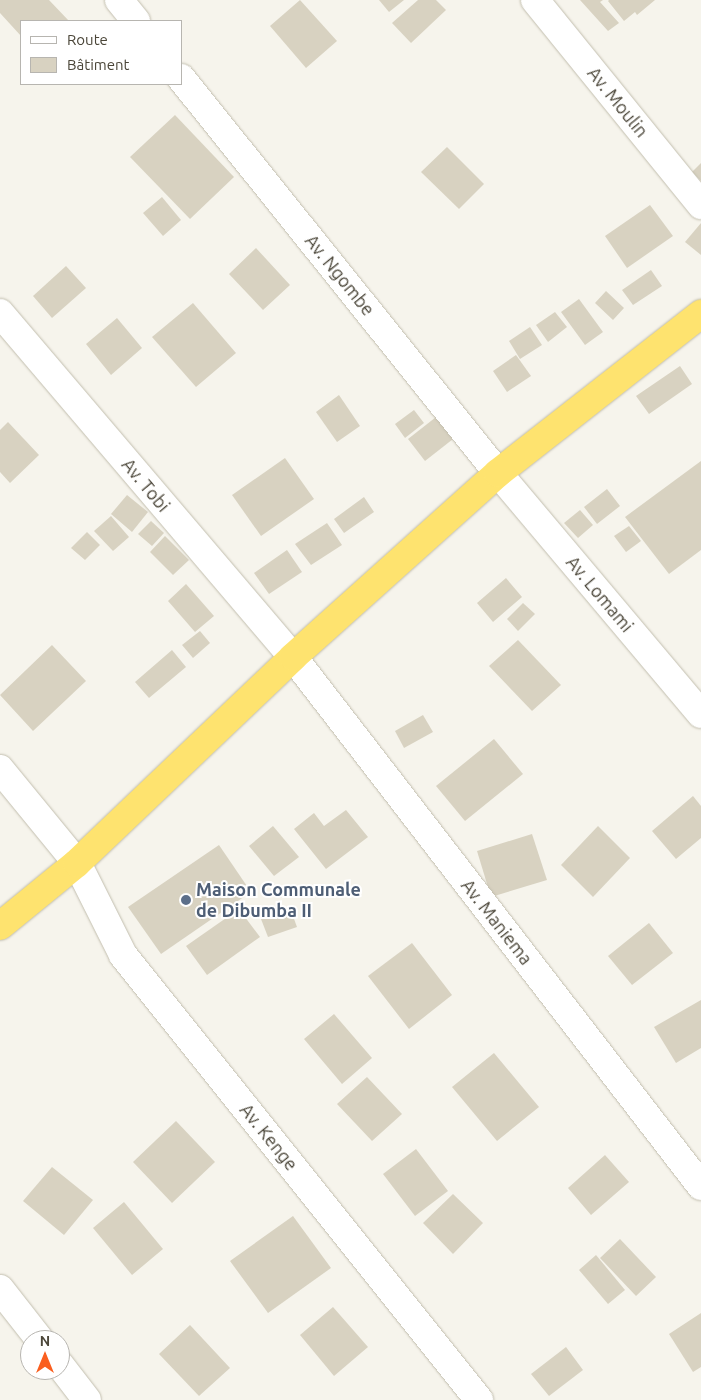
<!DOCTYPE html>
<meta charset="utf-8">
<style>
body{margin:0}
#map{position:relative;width:701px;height:1400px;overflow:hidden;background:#f6f4ec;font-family:Ubuntu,sans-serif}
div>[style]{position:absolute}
.building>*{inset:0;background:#d8d2c1}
.roads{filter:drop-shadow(0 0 1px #c2beae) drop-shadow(0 0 1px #c2beae)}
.street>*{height:28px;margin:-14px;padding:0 14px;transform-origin:14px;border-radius:14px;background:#fff}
.highway>*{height:28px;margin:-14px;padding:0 14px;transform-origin:14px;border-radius:14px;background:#fee36f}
.dots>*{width:14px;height:14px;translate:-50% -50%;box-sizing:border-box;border:2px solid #fff;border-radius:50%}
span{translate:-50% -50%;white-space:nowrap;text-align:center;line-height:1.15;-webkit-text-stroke:4px #fff;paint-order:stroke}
.street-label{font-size:18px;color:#4b4639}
.service-label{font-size:18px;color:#4e5e75;font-weight:700}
.left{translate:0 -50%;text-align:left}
.legend{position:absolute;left:20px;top:20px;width:162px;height:65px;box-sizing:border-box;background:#fff;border:1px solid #b7b5b0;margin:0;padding:6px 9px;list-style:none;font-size:15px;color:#4b4639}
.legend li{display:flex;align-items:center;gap:10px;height:25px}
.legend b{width:25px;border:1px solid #b7b5b0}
.north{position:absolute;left:20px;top:1330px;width:50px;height:50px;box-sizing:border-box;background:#fff;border:1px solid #b7b5b0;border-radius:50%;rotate:0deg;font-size:14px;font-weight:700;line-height:20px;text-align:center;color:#4b4639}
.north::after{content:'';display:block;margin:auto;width:18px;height:22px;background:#fa5f1f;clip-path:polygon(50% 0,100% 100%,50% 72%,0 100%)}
</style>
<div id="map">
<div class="building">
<div style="clip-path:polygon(0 0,49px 0,69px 21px,21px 21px,21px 36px,0 13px)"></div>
<div style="clip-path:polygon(300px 0,337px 41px,306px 68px,270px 26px)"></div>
<div style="clip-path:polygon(379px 0,404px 0,389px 12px)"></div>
<div style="clip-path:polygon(418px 0,436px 0,446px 10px,411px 43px,392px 23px)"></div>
<div style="clip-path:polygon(580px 0,603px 0,600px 2px,619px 23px,608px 31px)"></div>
<div style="clip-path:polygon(609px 0,655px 0,637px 15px,635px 12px,624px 21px,608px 1px)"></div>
<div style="clip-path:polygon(175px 115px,234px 177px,190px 219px,130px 157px)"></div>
<div style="clip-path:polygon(447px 147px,484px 184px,459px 209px,421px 172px)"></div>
<div style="clip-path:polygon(701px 163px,701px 181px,692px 172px)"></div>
<div style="clip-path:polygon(162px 197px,181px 220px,163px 236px,143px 213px)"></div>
<div style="clip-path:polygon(650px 205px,673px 236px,627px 268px,605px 236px)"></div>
<div style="clip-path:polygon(701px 223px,701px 255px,685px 242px)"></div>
<div style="clip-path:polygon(256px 248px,290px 285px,263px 310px,229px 274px)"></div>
<div style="clip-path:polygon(66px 266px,86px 288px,52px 318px,33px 296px)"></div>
<div style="clip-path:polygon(651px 270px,662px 286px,633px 305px,622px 290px)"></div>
<div style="clip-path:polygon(606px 291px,624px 308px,613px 320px,595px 303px)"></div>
<div style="clip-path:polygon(579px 299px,603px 332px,585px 345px,561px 312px)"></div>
<div style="clip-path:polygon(193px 303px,236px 353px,196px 387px,152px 337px)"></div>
<div style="clip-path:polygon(555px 312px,567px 327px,548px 342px,536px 325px)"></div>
<div style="clip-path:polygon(117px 318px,142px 348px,111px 375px,86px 344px)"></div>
<div style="clip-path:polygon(530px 327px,542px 345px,520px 359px,509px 341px)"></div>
<div style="clip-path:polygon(516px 355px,531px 376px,507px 392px,493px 371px)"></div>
<div style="clip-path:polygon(680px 366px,692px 384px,649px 414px,636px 396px)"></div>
<div style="clip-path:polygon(339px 395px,360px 426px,337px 442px,316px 412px)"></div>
<div style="clip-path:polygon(414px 410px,424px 423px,405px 438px,395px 424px)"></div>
<div style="clip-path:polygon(445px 410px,462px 432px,425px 461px,408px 439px)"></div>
<div style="clip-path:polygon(8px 422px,39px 455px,10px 483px,0 472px,0 430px)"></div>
<div style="clip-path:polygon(285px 458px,314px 499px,261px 536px,232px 495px)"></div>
<div style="clip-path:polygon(701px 461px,701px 550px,669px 574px,625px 517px)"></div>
<div style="clip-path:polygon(607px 489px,620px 506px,597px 524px,584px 507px)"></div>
<div style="clip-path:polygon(127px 495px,148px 512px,132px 532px,111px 514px)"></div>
<div style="clip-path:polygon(364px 497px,374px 512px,344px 533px,334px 519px)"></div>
<div style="clip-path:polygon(580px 510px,593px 525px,578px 538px,564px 523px)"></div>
<div style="clip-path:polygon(111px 516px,129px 537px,113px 551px,94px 531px)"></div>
<div style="clip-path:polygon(151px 521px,164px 533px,152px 546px,138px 534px)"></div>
<div style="clip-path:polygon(327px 523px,342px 545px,311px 565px,295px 544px)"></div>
<div style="clip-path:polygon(629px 526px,641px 541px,626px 552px,614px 536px)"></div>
<div style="clip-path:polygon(87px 532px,100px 545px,85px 560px,71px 548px)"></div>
<div style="clip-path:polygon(165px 536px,189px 560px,173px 575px,150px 552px)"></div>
<div style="clip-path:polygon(287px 550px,302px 572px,269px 594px,254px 573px)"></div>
<div style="clip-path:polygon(506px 578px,522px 597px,493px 622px,477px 603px)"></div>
<div style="clip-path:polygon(186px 584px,214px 616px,195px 632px,168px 601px)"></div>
<div style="clip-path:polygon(523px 603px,535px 614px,518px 631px,507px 619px)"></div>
<div style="clip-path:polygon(200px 631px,210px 643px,193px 658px,182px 645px)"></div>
<div style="clip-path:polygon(518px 640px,561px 685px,532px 711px,489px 666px)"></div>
<div style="clip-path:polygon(52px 645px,86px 681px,33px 731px,0 695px)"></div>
<div style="clip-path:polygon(172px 650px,186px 667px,149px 698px,135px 682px)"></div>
<div style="clip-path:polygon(423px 715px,433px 732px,404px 748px,395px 731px)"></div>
<div style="clip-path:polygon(494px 739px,523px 774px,465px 821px,436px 786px)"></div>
<div style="clip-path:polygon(693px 796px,701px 806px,701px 838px,676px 859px,652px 831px)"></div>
<div style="clip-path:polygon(346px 810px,368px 837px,326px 869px,294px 829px,314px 813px,324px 826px)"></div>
<div style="clip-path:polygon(273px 826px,299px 857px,274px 876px,249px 846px)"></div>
<div style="clip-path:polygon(598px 826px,630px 858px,593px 897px,561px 865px)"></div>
<div style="clip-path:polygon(532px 834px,547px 880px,491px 897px,477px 851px)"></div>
<div style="clip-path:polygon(219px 845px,251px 892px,161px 954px,128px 907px)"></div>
<div style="clip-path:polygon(290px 908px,297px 927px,268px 937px,261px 919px)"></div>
<div style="clip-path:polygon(239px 909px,260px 937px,207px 975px,186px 946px)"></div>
<div style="clip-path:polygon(649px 923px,673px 953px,632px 985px,608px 956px)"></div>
<div style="clip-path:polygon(412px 943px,452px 995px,409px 1029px,368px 976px)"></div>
<div style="clip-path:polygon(701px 1000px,701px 1048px,676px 1063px,654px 1027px)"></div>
<div style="clip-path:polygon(334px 1014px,372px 1058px,342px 1084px,304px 1039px)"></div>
<div style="clip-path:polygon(494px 1053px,539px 1107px,497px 1141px,452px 1087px)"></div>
<div style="clip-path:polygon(367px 1077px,402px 1114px,372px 1141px,337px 1104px)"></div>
<div style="clip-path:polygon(176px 1121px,215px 1162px,172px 1203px,133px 1162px)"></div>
<div style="clip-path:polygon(416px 1149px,448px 1191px,415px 1216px,383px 1174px)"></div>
<div style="clip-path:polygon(605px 1155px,629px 1182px,591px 1215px,568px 1188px)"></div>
<div style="clip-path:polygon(52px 1167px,93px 1200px,64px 1235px,23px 1201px)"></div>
<div style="clip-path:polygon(453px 1194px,483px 1223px,453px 1254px,423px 1223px)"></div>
<div style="clip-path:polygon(124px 1202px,163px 1249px,132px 1275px,93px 1228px)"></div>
<div style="clip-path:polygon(293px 1216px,331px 1268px,268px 1313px,230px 1261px)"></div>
<div style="clip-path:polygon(620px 1239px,656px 1277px,636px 1296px,600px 1258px)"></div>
<div style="clip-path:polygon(596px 1255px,625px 1290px,608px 1304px,579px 1270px)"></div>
<div style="clip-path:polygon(333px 1307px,368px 1347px,334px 1376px,300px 1335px)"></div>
<div style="clip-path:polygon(701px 1313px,701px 1367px,693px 1372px,669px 1334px)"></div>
<div style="clip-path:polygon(190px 1325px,230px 1368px,199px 1396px,159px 1354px)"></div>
<div style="clip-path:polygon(566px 1347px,583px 1370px,549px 1396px,531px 1374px)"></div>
</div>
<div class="roads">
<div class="street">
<div style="left:119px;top:0;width:27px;rotate:51deg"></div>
<div style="left:535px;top:0;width:264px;rotate:51deg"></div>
<div style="left:181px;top:78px;width:506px;rotate:51.25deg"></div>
<div style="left:498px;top:473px;width:315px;rotate:49.9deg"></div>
<div style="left:0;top:313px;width:452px;rotate:49.6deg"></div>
<div style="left:293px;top:657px;width:668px;rotate:52.36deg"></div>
<div style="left:0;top:769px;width:122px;rotate:50.7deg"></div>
<div style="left:77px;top:863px;width:103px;rotate:63.4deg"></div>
<div style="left:123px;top:955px;width:570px;rotate:51.34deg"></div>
<div style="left:0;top:1289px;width:65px;rotate:51.9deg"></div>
<div style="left:60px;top:1365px;width:44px;rotate:52.4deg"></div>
</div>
<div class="highway">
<div style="left:0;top:926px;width:99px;rotate:-39.3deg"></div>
<div style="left:77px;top:863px;width:298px;rotate:-43.6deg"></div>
<div style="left:293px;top:657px;width:275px;rotate:-41.9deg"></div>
<div style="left:498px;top:473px;width:258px;rotate:-38.1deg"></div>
</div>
</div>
<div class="dots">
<div style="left:186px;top:900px;background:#5c6f8a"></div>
</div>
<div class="street-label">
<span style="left:618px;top:102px;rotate:51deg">Av. Moulin</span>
<span style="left:340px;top:275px;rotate:51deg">Av. Ngombe</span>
<span style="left:146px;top:485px;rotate:50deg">Av. Tobi</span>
<span style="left:600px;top:594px;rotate:50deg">Av. Lomami</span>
<span style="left:497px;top:922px;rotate:52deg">Av. Maniema</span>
<span style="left:269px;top:1137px;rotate:51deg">Av. Kenge</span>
</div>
<div class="service-label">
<span class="left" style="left:196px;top:900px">Maison Communale<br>de Dibumba II</span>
</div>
<ul class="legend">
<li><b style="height:6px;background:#fff"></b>Route</li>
<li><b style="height:14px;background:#d8d2c1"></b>Bâtiment</li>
</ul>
<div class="north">N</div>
</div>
